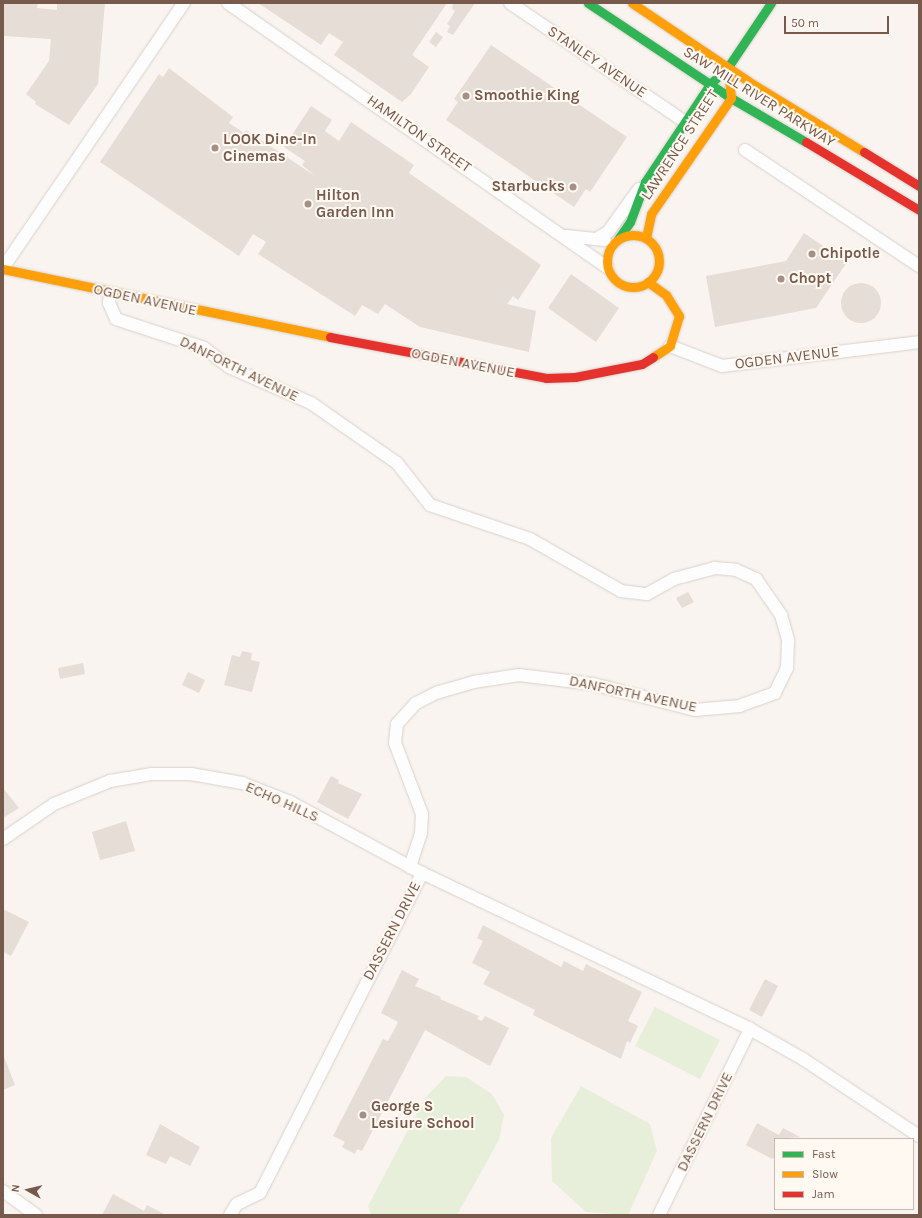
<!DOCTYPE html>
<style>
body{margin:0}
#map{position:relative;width:922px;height:1218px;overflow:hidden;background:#f9f4ef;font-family:Karla,sans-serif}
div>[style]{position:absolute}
.green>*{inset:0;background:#e7efda}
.building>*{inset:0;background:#e6ddd6}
.round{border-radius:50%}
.roads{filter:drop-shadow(0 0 1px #d8d1cd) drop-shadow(0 0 1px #d8d1cd)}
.street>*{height:12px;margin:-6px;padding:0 6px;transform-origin:6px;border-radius:6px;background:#fefdfd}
.fast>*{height:9px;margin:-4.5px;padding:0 4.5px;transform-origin:4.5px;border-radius:4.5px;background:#30b455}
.slow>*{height:9px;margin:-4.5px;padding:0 4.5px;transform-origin:4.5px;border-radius:4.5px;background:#ff9f0a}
.slow>.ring{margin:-4.5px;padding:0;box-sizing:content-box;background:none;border:9px solid #ff9f0a;border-radius:50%}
.jam>*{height:9px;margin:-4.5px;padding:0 4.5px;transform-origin:4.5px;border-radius:4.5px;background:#e5322d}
.dots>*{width:11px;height:11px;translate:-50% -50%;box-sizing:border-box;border:2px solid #fff9f2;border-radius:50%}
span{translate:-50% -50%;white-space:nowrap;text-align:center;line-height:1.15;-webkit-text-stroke:4px #fff9f2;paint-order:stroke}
.street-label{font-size:15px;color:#785a4d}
.poi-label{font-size:15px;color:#785a4d;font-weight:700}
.left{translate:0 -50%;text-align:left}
.right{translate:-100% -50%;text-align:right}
.frame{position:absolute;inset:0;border:4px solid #785a4d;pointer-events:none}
.legend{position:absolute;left:774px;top:1138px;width:140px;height:72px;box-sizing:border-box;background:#fff9f2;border:1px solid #c9b9b0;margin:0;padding:5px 7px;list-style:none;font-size:12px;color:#785a4d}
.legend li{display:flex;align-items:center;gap:8px;height:20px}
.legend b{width:20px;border:1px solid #c9b9b0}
.north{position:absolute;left:8px;top:1170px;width:40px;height:40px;-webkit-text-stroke:3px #fff9f2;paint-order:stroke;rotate:278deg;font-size:11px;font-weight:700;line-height:16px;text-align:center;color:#785a4d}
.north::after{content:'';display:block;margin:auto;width:14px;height:18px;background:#785a4d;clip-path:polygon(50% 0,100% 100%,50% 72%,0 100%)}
.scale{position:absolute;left:784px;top:16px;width:105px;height:18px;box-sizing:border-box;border:2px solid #785a4d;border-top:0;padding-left:5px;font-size:12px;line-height:14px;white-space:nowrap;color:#785a4d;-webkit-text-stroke:3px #fff9f2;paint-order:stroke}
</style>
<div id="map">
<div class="green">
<div style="clip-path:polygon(655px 1007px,720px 1040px,700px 1079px,635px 1046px)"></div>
<div style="clip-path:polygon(446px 1076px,466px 1077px,492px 1094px,504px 1115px,499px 1140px,457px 1215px,371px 1215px,368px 1206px,425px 1098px)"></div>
<div style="clip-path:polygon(581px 1086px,650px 1124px,657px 1151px,628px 1215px,586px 1212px,552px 1181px,551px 1138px)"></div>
</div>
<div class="building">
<div style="clip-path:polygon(3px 3px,38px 3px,37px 8px,57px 10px,57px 3px,105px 3px,98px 84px,69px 125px,35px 104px,36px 102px,26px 94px,49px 61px,51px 39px,3px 36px)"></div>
<div style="clip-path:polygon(258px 3px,447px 3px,412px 55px,429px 67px,411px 94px,402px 102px,334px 55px,343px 42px,329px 33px,321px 45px)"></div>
<div style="clip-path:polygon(453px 3px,475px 3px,453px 35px,447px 32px,450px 26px,447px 24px,455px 11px,452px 9px)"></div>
<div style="clip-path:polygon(436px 32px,443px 37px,436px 47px,429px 42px)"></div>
<div style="clip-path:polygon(491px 45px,627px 137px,590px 192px,586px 189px,574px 207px,446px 120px,458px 102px,454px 99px)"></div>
<div style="clip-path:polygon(169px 68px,233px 117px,229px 123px,244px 133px,246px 130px,315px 176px,302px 165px,305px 161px,284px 147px,311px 106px,332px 120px,325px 131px,339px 141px,351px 122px,414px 165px,409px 173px,541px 265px,518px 300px,513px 296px,507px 304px,536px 311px,529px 352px,420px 327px,385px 304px,378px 314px,362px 305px,355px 316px,258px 254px,266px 242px,253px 234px,239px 256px,100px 162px,159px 74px,163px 77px)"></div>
<div style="clip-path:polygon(804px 233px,847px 262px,816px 308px,715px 327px,706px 276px,786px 261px)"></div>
<div style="clip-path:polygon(571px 274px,619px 308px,596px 342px,548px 308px)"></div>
<div class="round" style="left:841px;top:283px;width:40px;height:40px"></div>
<div style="clip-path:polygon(688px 592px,694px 602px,682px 608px,676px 598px)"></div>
<div style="clip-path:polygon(242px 651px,252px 653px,251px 660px,260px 662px,252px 692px,224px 685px,232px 655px,240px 657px)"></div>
<div style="clip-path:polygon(83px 663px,85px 674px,60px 679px,58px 668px)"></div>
<div style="clip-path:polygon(188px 672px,205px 680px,199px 693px,182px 685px)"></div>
<div style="clip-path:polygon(331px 776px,339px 780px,338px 783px,362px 794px,348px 819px,317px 802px)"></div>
<div style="clip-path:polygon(3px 788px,19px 808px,3px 818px)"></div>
<div style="clip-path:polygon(126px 821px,135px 851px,100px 860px,92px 832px)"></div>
<div style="clip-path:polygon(3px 909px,29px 922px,11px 956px,3px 952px)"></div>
<div style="clip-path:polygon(483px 925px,561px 967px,564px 961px,583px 971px,586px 964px,642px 992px,628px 1021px,638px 1026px,630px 1043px,627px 1041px,621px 1059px,533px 1015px,535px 1010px,483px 984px,490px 972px,472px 963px,483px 941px,477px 938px)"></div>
<div style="clip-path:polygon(402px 970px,419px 979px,415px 986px,441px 997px,440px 999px,479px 1016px,477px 1019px,482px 1021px,485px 1016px,509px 1028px,490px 1066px,425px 1030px,362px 1151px,357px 1149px,355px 1154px,342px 1147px,345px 1142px,333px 1136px,383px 1039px,388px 1041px,398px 1022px,381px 1013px)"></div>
<div style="clip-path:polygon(765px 979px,778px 986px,762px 1017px,749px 1010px)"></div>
<div style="clip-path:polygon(3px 1054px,15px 1085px,3px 1090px)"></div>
<div style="clip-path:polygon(757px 1123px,779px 1135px,783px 1128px,800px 1137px,775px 1139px,775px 1157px,772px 1159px,746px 1145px)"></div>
<div style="clip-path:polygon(160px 1124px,200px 1147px,190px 1166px,170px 1156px,166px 1164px,146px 1155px)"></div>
<div style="clip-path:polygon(113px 1194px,144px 1211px,147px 1205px,166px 1215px,102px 1215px)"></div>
</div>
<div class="roads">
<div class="street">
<div style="left:228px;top:3px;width:463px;rotate:34.9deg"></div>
<div style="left:510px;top:3px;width:212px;rotate:34.2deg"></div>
<div style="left:745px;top:150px;width:209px;rotate:33.7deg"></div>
<div style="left:566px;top:236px;width:39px;rotate:6deg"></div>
<div style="left:598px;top:238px;width:12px;rotate:-31deg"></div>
<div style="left:608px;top:232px;width:53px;rotate:-54.2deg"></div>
<div style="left:3px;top:268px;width:321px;rotate:-55.7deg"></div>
<div style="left:110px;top:293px;width:10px;rotate:96deg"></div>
<div style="left:109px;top:303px;width:17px;rotate:66deg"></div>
<div style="left:116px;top:319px;width:93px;rotate:18.2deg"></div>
<div style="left:204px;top:348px;width:31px;rotate:37deg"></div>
<div style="left:229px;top:367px;width:90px;rotate:23.7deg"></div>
<div style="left:311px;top:403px;width:105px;rotate:34.9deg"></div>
<div style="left:397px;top:463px;width:53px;rotate:51.8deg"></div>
<div style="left:430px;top:505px;width:106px;rotate:18.8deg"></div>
<div style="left:530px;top:539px;width:105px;rotate:29.7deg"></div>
<div style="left:621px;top:591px;width:26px;rotate:7deg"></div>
<div style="left:647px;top:594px;width:31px;rotate:-29deg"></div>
<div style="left:674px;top:579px;width:42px;rotate:-15deg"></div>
<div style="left:715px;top:568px;width:21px;rotate:5deg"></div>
<div style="left:736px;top:570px;width:22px;rotate:24deg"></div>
<div style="left:756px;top:579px;width:44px;rotate:55.2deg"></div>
<div style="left:781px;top:615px;width:26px;rotate:74deg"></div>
<div style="left:788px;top:640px;width:28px;rotate:92deg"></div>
<div style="left:787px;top:668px;width:28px;rotate:116deg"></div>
<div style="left:775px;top:693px;width:37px;rotate:160deg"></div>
<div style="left:740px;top:706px;width:45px;rotate:174.9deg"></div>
<div style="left:695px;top:710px;width:105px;rotate:-165.7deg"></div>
<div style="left:593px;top:684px;width:75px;rotate:-173.1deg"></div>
<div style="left:519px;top:675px;width:46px;rotate:171.2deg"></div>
<div style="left:474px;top:682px;width:37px;rotate:164deg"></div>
<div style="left:438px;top:692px;width:25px;rotate:153deg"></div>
<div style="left:416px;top:703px;width:28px;rotate:132deg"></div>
<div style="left:397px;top:724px;width:19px;rotate:96deg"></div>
<div style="left:395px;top:743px;width:76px;rotate:69.2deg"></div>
<div style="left:422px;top:814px;width:19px;rotate:93deg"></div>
<div style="left:421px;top:833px;width:36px;rotate:108deg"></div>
<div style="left:670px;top:346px;width:56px;rotate:21deg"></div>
<div style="left:722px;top:366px;width:198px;rotate:-6.9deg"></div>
<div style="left:3px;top:839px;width:62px;rotate:-34.5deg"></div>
<div style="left:54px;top:804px;width:61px;rotate:-22.3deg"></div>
<div style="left:110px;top:781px;width:43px;rotate:-9.5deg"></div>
<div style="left:152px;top:774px;width:39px"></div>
<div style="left:191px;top:774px;width:52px;rotate:10deg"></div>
<div style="left:242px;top:783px;width:52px;rotate:21.6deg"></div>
<div style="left:290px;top:802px;width:150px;rotate:28.3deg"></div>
<div style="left:422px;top:873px;width:363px;rotate:25.4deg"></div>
<div style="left:750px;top:1029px;width:61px;rotate:29.5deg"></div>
<div style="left:803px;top:1059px;width:139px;rotate:33.6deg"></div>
<div style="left:3px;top:1191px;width:41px;rotate:36deg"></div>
<div style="left:230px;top:1215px;width:13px;rotate:-58deg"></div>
<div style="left:237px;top:1204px;width:25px;rotate:-26deg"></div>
<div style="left:260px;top:1193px;width:359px;rotate:-63.1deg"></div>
<div style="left:659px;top:1215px;width:207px;rotate:-63.9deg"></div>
</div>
<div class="fast">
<div style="left:588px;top:3px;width:172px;rotate:33.6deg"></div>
<div style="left:731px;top:98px;width:87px;rotate:30.4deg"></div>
<div style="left:618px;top:239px;width:21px;rotate:-55deg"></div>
<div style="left:630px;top:222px;width:43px;rotate:-69.4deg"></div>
<div style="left:645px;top:182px;width:118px;rotate:-56.4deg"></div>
<div style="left:710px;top:84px;width:25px;rotate:-43deg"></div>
<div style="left:728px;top:67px;width:77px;rotate:-56.1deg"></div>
</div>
<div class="slow">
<div style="left:632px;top:3px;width:140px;rotate:33.9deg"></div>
<div style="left:748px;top:81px;width:136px;rotate:31.5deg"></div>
<div class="ring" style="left:607px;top:235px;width:43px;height:43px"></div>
<div style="left:646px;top:238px;width:25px;rotate:-78deg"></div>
<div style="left:651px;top:214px;width:141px;rotate:-55.4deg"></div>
<div style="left:731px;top:98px;width:31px;rotate:-96deg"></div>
<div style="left:3px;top:269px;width:334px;rotate:11.7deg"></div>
<div style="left:648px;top:282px;width:22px;rotate:36deg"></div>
<div style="left:666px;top:295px;width:25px;rotate:58deg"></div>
<div style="left:679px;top:316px;width:31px;rotate:107deg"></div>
<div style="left:670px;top:346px;width:20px;rotate:147deg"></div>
</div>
<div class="jam">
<div style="left:806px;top:142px;width:132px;rotate:31deg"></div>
<div style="left:864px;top:152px;width:65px;rotate:31.7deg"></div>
<div style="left:330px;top:337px;width:220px;rotate:10.7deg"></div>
<div style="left:546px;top:378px;width:29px;rotate:-2deg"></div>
<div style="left:575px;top:377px;width:68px;rotate:-11deg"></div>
<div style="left:642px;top:364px;width:13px;rotate:-32deg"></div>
</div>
</div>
<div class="dots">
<div style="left:466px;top:96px;background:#a59086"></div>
<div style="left:215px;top:148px;background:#a59086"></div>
<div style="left:573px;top:187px;background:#a59086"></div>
<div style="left:308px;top:204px;background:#a59086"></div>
<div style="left:812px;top:254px;background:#a59086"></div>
<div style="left:781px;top:279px;background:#a59086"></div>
<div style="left:363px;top:1115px;background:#a59086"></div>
</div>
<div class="street-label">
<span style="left:597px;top:62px;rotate:34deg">STANLEY AVENUE</span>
<span style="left:759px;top:97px;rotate:32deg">SAW MILL RIVER PARKWAY</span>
<span style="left:419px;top:134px;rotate:35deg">HAMILTON STREET</span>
<span style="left:680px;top:145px;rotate:-57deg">LAWRENCE STREET</span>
<span style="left:145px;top:300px;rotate:12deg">OGDEN AVENUE</span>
<span style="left:787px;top:358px;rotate:-7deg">OGDEN AVENUE</span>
<span style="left:463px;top:363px;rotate:11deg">OGDEN AVENUE</span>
<span style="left:239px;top:369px;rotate:26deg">DANFORTH AVENUE</span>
<span style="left:633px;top:694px;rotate:12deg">DANFORTH AVENUE</span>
<span style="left:282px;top:802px;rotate:24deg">ECHO HILLS</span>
<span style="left:392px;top:931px;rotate:-63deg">DASSERN DRIVE</span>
<span style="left:705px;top:1122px;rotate:-64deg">DASSERN DRIVE</span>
</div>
<div class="poi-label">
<span class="left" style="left:474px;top:96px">Smoothie King</span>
<span class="left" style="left:223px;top:148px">LOOK Dine-In<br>Cinemas</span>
<span class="right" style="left:565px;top:187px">Starbucks</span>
<span class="left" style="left:316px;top:204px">Hilton<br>Garden Inn</span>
<span class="left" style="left:820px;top:254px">Chipotle</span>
<span class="left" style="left:789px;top:279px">Chopt</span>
<span class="left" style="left:371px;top:1115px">George S<br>Lesiure School</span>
</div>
<div class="frame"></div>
<ul class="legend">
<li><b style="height:5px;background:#30b455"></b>Fast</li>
<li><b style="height:5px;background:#ff9f0a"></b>Slow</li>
<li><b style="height:5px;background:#e5322d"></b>Jam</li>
</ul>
<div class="north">N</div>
<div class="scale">50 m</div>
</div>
